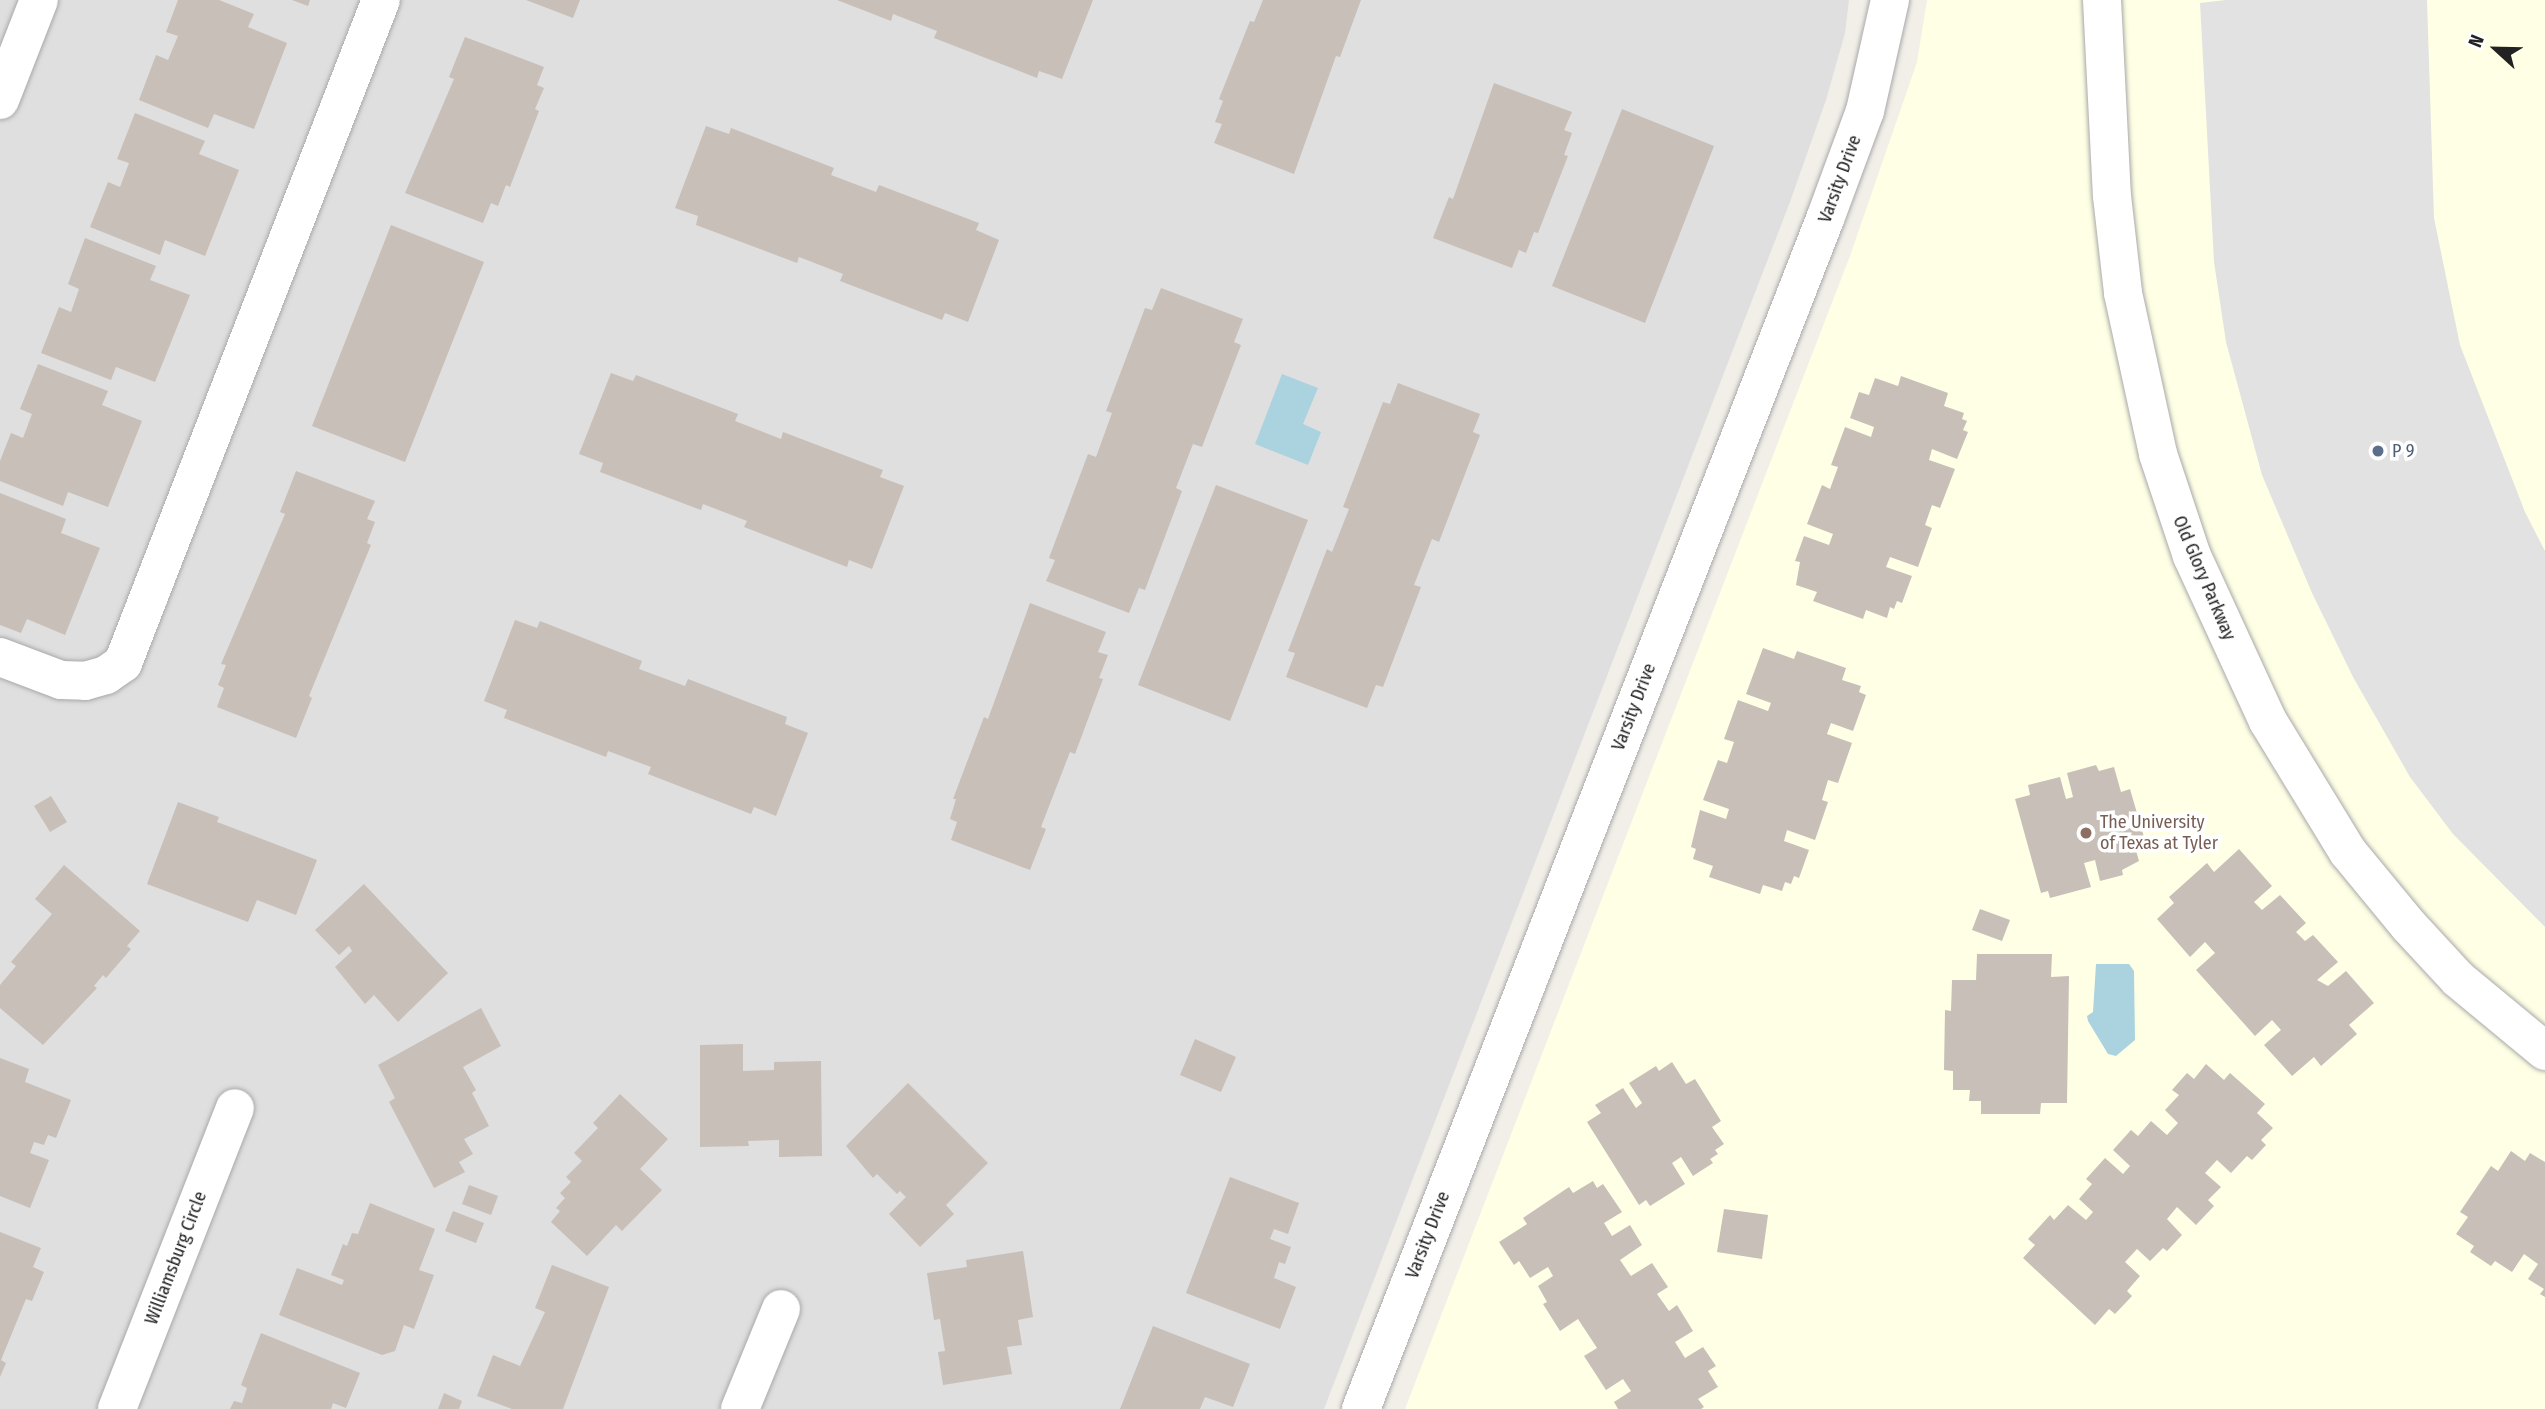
<!DOCTYPE html>
<style>
body{margin:0}
#map{position:relative;width:2545px;height:1409px;overflow:hidden;background:#f2efe9;font-family:"Fira Sans Condensed",sans-serif}
div>[style]{position:absolute}
.residential>*{inset:0;background:#e0dfdf}
.education>*{inset:0;background:#ffffe5}
.parking>*{inset:0;background:#e2e2e2}
.water>*{inset:0;background:#aad3df}
.building>*{inset:0;background:#c7bfb8}
.roads{filter:drop-shadow(0 0 2px #a9a9a9) drop-shadow(0 0 2px #a9a9a9)}
.minor>*{height:38px;margin:-19px;padding:0 19px;transform-origin:19px;border-radius:19px;background:#fff}
.dots>*{width:19px;height:19px;translate:-50% -50%;box-sizing:border-box;border:4px solid #fff;border-radius:50%}
span{translate:-50% -50%;white-space:nowrap;text-align:center;line-height:1.15;-webkit-text-stroke:7px #fff;paint-order:stroke}
.street-label{font-size:18px;color:#222}
.service-label{font-size:18px;color:#4e5e75}
.left{translate:0 -50%;text-align:left}
.education-label{font-size:18px;color:#785e54}
.north{position:absolute;left:2461px;top:14px;width:70px;height:70px;-webkit-text-stroke:5px #fff;paint-order:stroke;rotate:292deg;font-size:19px;font-weight:700;line-height:28px;text-align:center;color:#222}
.north::after{content:'';display:block;margin:auto;width:24px;height:32px;background:#222;clip-path:polygon(50% 0,100% 100%,50% 72%,0 100%)}
</style>
<div id="map">
<div class="residential">
<div style="clip-path:polygon(0 0,1849px 0,1845px 33px,1826px 100px,1790px 202px,1324px 1409px,0 1409px)"></div>
</div>
<div class="education">
<div style="clip-path:polygon(1927px 0,2545px 0,2545px 1409px,1405px 1409px,1850px 256px,1917px 62px)"></div>
</div>
<div class="parking">
<div style="clip-path:polygon(2226px 0,2427px 0,2434px 218px,2460px 345px,2525px 512px,2545px 551px,2545px 927px,2453px 834px,2410px 777px,2353px 677px,2312px 593px,2262px 475px,2226px 342px,2214px 262px,2200px 3px)"></div>
</div>
<div class="water">
<div style="clip-path:polygon(1282px 374px,1318px 388px,1303px 424px,1321px 432px,1308px 465px,1255px 444px)"></div>
<div style="clip-path:polygon(2096px 964px,2129px 964px,2134px 971px,2135px 1040px,2116px 1056px,2108px 1054px,2088px 1021px,2087px 1016px,2093px 1012px)"></div>
</div>
<div class="building">
<div style="clip-path:polygon(178px 0,219px 0,254px 14px,248px 27px,287px 43px,254px 129px,214px 114px,208px 128px,139px 100px,156px 55px,168px 60px,178px 36px,166px 32px)"></div>
<div style="clip-path:polygon(292px 0,310px 0,308px 6px)"></div>
<div style="clip-path:polygon(526px 0,580px 0,573px 18px)"></div>
<div style="clip-path:polygon(837px 0,1093px 0,1062px 79px,1039px 71px,1037px 78px,934px 38px,937px 31px,893px 14px,891px 21px)"></div>
<div style="clip-path:polygon(1263px 0,1361px 0,1340px 57px,1336px 56px,1294px 174px,1214px 143px,1222px 124px,1215px 122px,1223px 101px,1219px 99px,1250px 21px,1254px 22px)"></div>
<div style="clip-path:polygon(465px 37px,544px 67px,537px 85px,544px 88px,535px 109px,539px 111px,510px 187px,506px 185px,498px 206px,491px 203px,483px 223px,405px 193px,454px 79px,449px 77px)"></div>
<div style="clip-path:polygon(1494px 83px,1572px 112px,1564px 130px,1572px 133px,1564px 155px,1568px 156px,1538px 233px,1534px 232px,1526px 253px,1519px 250px,1512px 268px,1433px 238px,1449px 197px,1453px 199px)"></div>
<div style="clip-path:polygon(1622px 109px,1714px 146px,1645px 323px,1552px 286px)"></div>
<div style="clip-path:polygon(135px 113px,205px 141px,199px 154px,239px 170px,205px 256px,165px 240px,160px 255px,90px 227px,108px 182px,120px 187px,129px 163px,117px 159px)"></div>
<div style="clip-path:polygon(706px 126px,729px 134px,731px 128px,834px 168px,831px 175px,876px 192px,879px 185px,979px 223px,976px 230px,999px 240px,968px 322px,945px 313px,942px 320px,840px 281px,843px 274px,799px 257px,797px 263px,696px 225px,698px 216px,675px 208px)"></div>
<div style="clip-path:polygon(391px 225px,484px 262px,405px 462px,312px 426px)"></div>
<div style="clip-path:polygon(85px 238px,156px 266px,150px 280px,190px 295px,155px 382px,116px 367px,111px 380px,41px 353px,59px 307px,71px 312px,79px 289px,68px 284px)"></div>
<div style="clip-path:polygon(1161px 288px,1243px 319px,1234px 342px,1241px 345px,1202px 447px,1193px 444px,1176px 488px,1182px 491px,1145px 590px,1139px 588px,1129px 613px,1046px 581px,1055px 560px,1049px 558px,1088px 454px,1096px 457px,1112px 413px,1106px 411px,1145px 308px,1152px 310px)"></div>
<div style="clip-path:polygon(38px 364px,108px 391px,102px 405px,142px 421px,108px 507px,68px 492px,63px 506px,0 481px,0 461px,11px 433px,23px 438px,32px 414px,20px 409px)"></div>
<div style="clip-path:polygon(611px 373px,633px 381px,636px 375px,738px 414px,735px 421px,781px 439px,783px 432px,883px 470px,880px 477px,904px 486px,872px 569px,849px 560px,847px 567px,744px 527px,747px 521px,703px 504px,701px 510px,600px 472px,603px 463px,579px 454px)"></div>
<div style="clip-path:polygon(1901px 376px,1948px 393px,1944px 406px,1964px 413px,1962px 419px,1967px 421px,1963px 430px,1968px 432px,1957px 459px,1932px 449px,1929px 460px,1955px 469px,1940px 508px,1932px 505px,1925px 525px,1932px 528px,1918px 567px,1890px 557px,1886px 567px,1912px 576px,1902px 603px,1897px 601px,1894px 609px,1890px 607px,1887px 618px,1866px 610px,1863px 619px,1813px 601px,1817px 592px,1796px 585px,1800px 562px,1795px 561px,1804px 536px,1829px 545px,1833px 534px,1807px 524px,1822px 485px,1830px 489px,1838px 467px,1831px 465px,1845px 427px,1871px 437px,1874px 427px,1850px 418px,1859px 392px,1869px 395px,1875px 378px,1898px 386px)"></div>
<div style="clip-path:polygon(1398px 383px,1480px 414px,1473px 432px,1480px 435px,1439px 542px,1432px 539px,1414px 585px,1421px 587px,1383px 687px,1376px 685px,1367px 708px,1286px 677px,1295px 653px,1288px 651px,1327px 549px,1332px 552px,1349px 509px,1343px 507px,1383px 402px,1390px 404px)"></div>
<div style="clip-path:polygon(296px 471px,375px 501px,367px 519px,375px 522px,367px 543px,371px 545px,309px 696px,312px 698px,296px 738px,217px 707px,224px 688px,218px 685px,226px 665px,221px 664px,285px 514px,280px 512px)"></div>
<div style="clip-path:polygon(1216px 485px,1308px 520px,1230px 721px,1138px 685px)"></div>
<div style="clip-path:polygon(0 493px,66px 519px,61px 533px,100px 548px,65px 635px,27px 619px,21px 633px,0 625px)"></div>
<div style="clip-path:polygon(1030px 603px,1106px 632px,1098px 652px,1108px 655px,1099px 678px,1103px 679px,1075px 754px,1070px 752px,1041px 827px,1046px 829px,1030px 870px,951px 840px,957px 822px,950px 819px,956px 799px,953px 799px,984px 717px,988px 719px)"></div>
<div style="clip-path:polygon(515px 620px,537px 628px,540px 621px,642px 661px,639px 669px,685px 686px,688px 679px,787px 717px,785px 724px,808px 733px,776px 816px,754px 807px,751px 814px,648px 774px,651px 767px,608px 751px,606px 757px,504px 718px,507px 710px,484px 701px)"></div>
<div style="clip-path:polygon(1763px 648px,1794px 659px,1797px 651px,1846px 668px,1842px 680px,1861px 686px,1859px 692px,1866px 695px,1853px 731px,1831px 723px,1827px 734px,1852px 743px,1838px 783px,1828px 780px,1822px 800px,1828px 802px,1815px 840px,1787px 830px,1784px 841px,1809px 850px,1799px 878px,1794px 876px,1791px 884px,1785px 882px,1782px 891px,1763px 885px,1760px 894px,1709px 877px,1713px 866px,1693px 859px,1696px 849px,1691px 847px,1700px 810px,1726px 819px,1729px 809px,1703px 800px,1718px 760px,1727px 763px,1734px 742px,1724px 739px,1738px 700px,1768px 711px,1771px 703px,1746px 694px)"></div>
<div style="clip-path:polygon(2096px 765px,2099px 771px,2114px 767px,2121px 792px,2130px 789px,2144px 837px,2133px 840px,2139px 861px,2122px 870px,2123px 875px,2100px 881px,2095px 860px,2084px 863px,2091px 887px,2050px 898px,2048px 891px,2041px 893px,2015px 799px,2030px 795px,2028px 785px,2060px 777px,2066px 799px,2073px 797px,2067px 773px)"></div>
<div style="clip-path:polygon(51px 796px,67px 822px,50px 832px,34px 806px)"></div>
<div style="clip-path:polygon(178px 802px,219px 817px,217px 822px,317px 860px,296px 915px,257px 900px,248px 922px,147px 884px)"></div>
<div style="clip-path:polygon(2239px 849px,2272px 886px,2254px 902px,2262px 910px,2280px 895px,2306px 923px,2296px 932px,2305px 941px,2313px 935px,2338px 962px,2317px 980px,2328px 986px,2346px 971px,2374px 1003px,2349px 1025px,2357px 1034px,2321px 1066px,2314px 1057px,2292px 1076px,2264px 1045px,2281px 1030px,2272px 1020px,2255px 1036px,2196px 970px,2215px 953px,2205px 942px,2190px 957px,2157px 919px,2174px 903px,2169px 897px,2207px 863px,2214px 872px)"></div>
<div style="clip-path:polygon(64px 865px,140px 931px,127px 946px,131px 949px,106px 978px,103px 975px,94px 986px,97px 988px,43px 1045px,0 1008px,0 985px,16px 966px,11px 962px,52px 914px,35px 899px)"></div>
<div style="clip-path:polygon(364px 884px,448px 973px,398px 1022px,374px 995px,365px 1004px,335px 967px,352px 951px,349px 946px,339px 955px,315px 930px)"></div>
<div style="clip-path:polygon(1980px 909px,2010px 920px,2002px 941px,1972px 930px)"></div>
<div style="clip-path:polygon(1977px 954px,2052px 954px,2051px 977px,2069px 976px,2067px 1103px,2041px 1103px,2040px 1114px,1981px 1114px,1981px 1101px,1969px 1101px,1970px 1090px,1953px 1090px,1953px 1071px,1944px 1070px,1945px 1010px,1951px 1011px,1952px 980px,1976px 980px)"></div>
<div style="clip-path:polygon(481px 1008px,501px 1046px,463px 1067px,476px 1090px,472px 1093px,489px 1126px,464px 1139px,473px 1154px,459px 1162px,465px 1172px,434px 1188px,389px 1102px,395px 1098px,378px 1065px)"></div>
<div style="clip-path:polygon(1195px 1039px,1236px 1057px,1221px 1092px,1180px 1075px)"></div>
<div style="clip-path:polygon(743px 1044px,743px 1071px,774px 1070px,774px 1062px,821px 1061px,822px 1156px,779px 1157px,779px 1140px,748px 1141px,749px 1146px,700px 1147px,700px 1045px)"></div>
<div style="clip-path:polygon(0 1058px,29px 1069px,25px 1082px,71px 1100px,56px 1138px,48px 1135px,44px 1145px,34px 1142px,30px 1153px,49px 1160px,30px 1208px,0 1196px)"></div>
<div style="clip-path:polygon(1672px 1062px,1686px 1084px,1695px 1079px,1721px 1121px,1712px 1127px,1724px 1144px,1715px 1150px,1718px 1154px,1710px 1159px,1713px 1163px,1693px 1176px,1681px 1157px,1672px 1163px,1685px 1184px,1650px 1206px,1646px 1200px,1639px 1205px,1587px 1122px,1601px 1113px,1595px 1105px,1623px 1088px,1636px 1108px,1642px 1103px,1629px 1083px,1656px 1066px,1659px 1071px)"></div>
<div style="clip-path:polygon(2206px 1064px,2224px 1080px,2230px 1073px,2265px 1104px,2257px 1113px,2273px 1128px,2261px 1140px,2266px 1145px,2252px 1160px,2247px 1156px,2231px 1173px,2217px 1160px,2205px 1173px,2221px 1187px,2208px 1200px,2214px 1206px,2196px 1225px,2177px 1207px,2167px 1219px,2182px 1235px,2167px 1251px,2163px 1248px,2150px 1261px,2137px 1249px,2125px 1262px,2140px 1276px,2127px 1291px,2132px 1296px,2115px 1314px,2109px 1309px,2095px 1325px,2023px 1258px,2035px 1245px,2028px 1239px,2050px 1215px,2054px 1220px,2068px 1205px,2086px 1220px,2093px 1212px,2079px 1199px,2092px 1184px,2086px 1179px,2105px 1158px,2123px 1174px,2130px 1166px,2113px 1150px,2131px 1130px,2138px 1136px,2151px 1121px,2167px 1135px,2178px 1123px,2165px 1110px,2179px 1095px,2172px 1090px,2187px 1073px,2194px 1079px)"></div>
<div style="clip-path:polygon(908px 1083px,988px 1163px,946px 1205px,954px 1214px,920px 1247px,889px 1214px,906px 1197px,900px 1191px,897px 1194px,877px 1174px,873px 1178px,846px 1146px)"></div>
<div style="clip-path:polygon(620px 1094px,668px 1139px,640px 1169px,662px 1190px,622px 1231px,616px 1225px,587px 1256px,551px 1222px,560px 1211px,556px 1208px,565px 1198px,560px 1193px,571px 1182px,566px 1177px,582px 1161px,574px 1153px,598px 1128px,593px 1123px)"></div>
<div style="clip-path:polygon(2511px 1151px,2525px 1161px,2530px 1153px,2545px 1162px,2545px 1297px,2540px 1294px,2544px 1289px,2528px 1279px,2538px 1264px,2524px 1254px,2512px 1272px,2495px 1261px,2491px 1266px,2470px 1252px,2474px 1246px,2456px 1234px,2468px 1217px,2460px 1212px,2491px 1166px,2498px 1171px)"></div>
<div style="clip-path:polygon(1230px 1177px,1299px 1203px,1288px 1234px,1274px 1229px,1270px 1239px,1291px 1247px,1285px 1264px,1279px 1262px,1274px 1278px,1296px 1287px,1280px 1329px,1186px 1293px)"></div>
<div style="clip-path:polygon(1593px 1181px,1597px 1188px,1603px 1184px,1622px 1212px,1604px 1223px,1612px 1236px,1630px 1225px,1642px 1245px,1620px 1260px,1631px 1276px,1652px 1263px,1668px 1287px,1657px 1294px,1669px 1311px,1677px 1305px,1693px 1331px,1675px 1342px,1685px 1358px,1703px 1347px,1716px 1366px,1708px 1371px,1718px 1387px,1698px 1399px,1704px 1407px,1701px 1409px,1618px 1409px,1614px 1402px,1631px 1391px,1623px 1379px,1606px 1390px,1584px 1356px,1597px 1348px,1578px 1319px,1560px 1331px,1543px 1304px,1547px 1302px,1538px 1286px,1553px 1276px,1548px 1267px,1530px 1278px,1519px 1261px,1514px 1265px,1499px 1242px,1527px 1224px,1523px 1218px,1569px 1187px,1573px 1193px)"></div>
<div style="clip-path:polygon(469px 1185px,498px 1196px,491px 1215px,462px 1204px)"></div>
<div style="clip-path:polygon(370px 1203px,435px 1229px,419px 1270px,434px 1275px,414px 1329px,404px 1325px,395px 1351px,382px 1355px,279px 1315px,297px 1268px,342px 1285px,344px 1280px,331px 1275px,343px 1244px,347px 1246px,352px 1233px,358px 1234px)"></div>
<div style="clip-path:polygon(1724px 1209px,1768px 1215px,1762px 1259px,1717px 1252px)"></div>
<div style="clip-path:polygon(453px 1211px,484px 1223px,476px 1243px,445px 1231px)"></div>
<div style="clip-path:polygon(0 1232px,41px 1248px,33px 1267px,44px 1272px,32px 1301px,26px 1299px,1px 1360px,6px 1363px,0 1377px)"></div>
<div style="clip-path:polygon(1023px 1251px,1033px 1317px,1018px 1320px,1022px 1345px,1007px 1347px,1012px 1374px,943px 1385px,938px 1352px,945px 1351px,940px 1319px,934px 1320px,927px 1273px,967px 1267px,966px 1260px)"></div>
<div style="clip-path:polygon(552px 1265px,609px 1287px,563px 1409px,512px 1409px,477px 1396px,493px 1355px,520px 1366px,545px 1312px,535px 1308px)"></div>
<div style="clip-path:polygon(1153px 1326px,1250px 1364px,1233px 1407px,1205px 1397px,1200px 1409px,1120px 1409px)"></div>
<div style="clip-path:polygon(261px 1333px,360px 1373px,346px 1408px,333px 1403px,331px 1409px,230px 1409px,234px 1401px,242px 1403px,247px 1388px,241px 1385px)"></div>
<div style="clip-path:polygon(444px 1393px,462px 1401px,459px 1409px,438px 1409px)"></div>
</div>
<div class="roads">
<div class="minor">
<div style="left:2102px;top:0;width:196px;rotate:87.1deg"></div>
<div style="left:2112px;top:196px;width:98px;rotate:83.5deg"></div>
<div style="left:2123px;top:293px;width:165px;rotate:77.7deg"></div>
<div style="left:2158px;top:454px;width:108px;rotate:71.6deg"></div>
<div style="left:2192px;top:556px;width:182px;rotate:65.3deg"></div>
<div style="left:2268px;top:721px;width:153px;rotate:58.6deg"></div>
<div style="left:2348px;top:852px;width:96px;rotate:50.5deg"></div>
<div style="left:2409px;top:926px;width:72px;rotate:47.2deg"></div>
<div style="left:2458px;top:979px;width:113px;rotate:39.6deg"></div>
<div style="left:0;top:100px;width:107px;rotate:-68.7deg"></div>
<div style="left:0;top:657px;width:65px;rotate:20.7deg"></div>
<div style="left:61px;top:680px;width:24px;rotate:2deg"></div>
<div style="left:85px;top:681px;width:22px;rotate:-16deg"></div>
<div style="left:106px;top:675px;width:21px;rotate:-35deg"></div>
<div style="left:123px;top:663px;width:711px;rotate:-68.74deg"></div>
<div style="left:117px;top:1409px;width:323px;rotate:-68.6deg"></div>
<div style="left:740px;top:1409px;width:108px;rotate:-67.7deg"></div>
<div style="left:1361px;top:1409px;width:1277px;rotate:-68.7deg"></div>
<div style="left:1825px;top:219px;width:115px;rotate:-69.7deg"></div>
<div style="left:1865px;top:111px;width:114px;rotate:-77.3deg"></div>
</div>
</div>
<div class="dots">
<div style="left:2378px;top:451px;background:#5c6f8a"></div>
<div style="left:2086px;top:833px;background:#8d6e63"></div>
</div>
<div class="street-label">
<span style="left:1840px;top:179px;rotate:-70deg">Varsity Drive</span>
<span style="left:2204px;top:578px;rotate:67deg">Old Glory Parkway</span>
<span style="left:1634px;top:707px;rotate:-69deg">Varsity Drive</span>
<span style="left:1428px;top:1235px;rotate:-69deg">Varsity Drive</span>
<span style="left:176px;top:1258px;rotate:-69deg">Williamsburg Circle</span>
</div>
<div class="service-label">
<span class="left" style="left:2392px;top:451px">P 9</span>
</div>
<div class="education-label">
<span class="left" style="left:2100px;top:833px">The University<br>of Texas at Tyler</span>
</div>
<div class="north">N</div>
</div>
